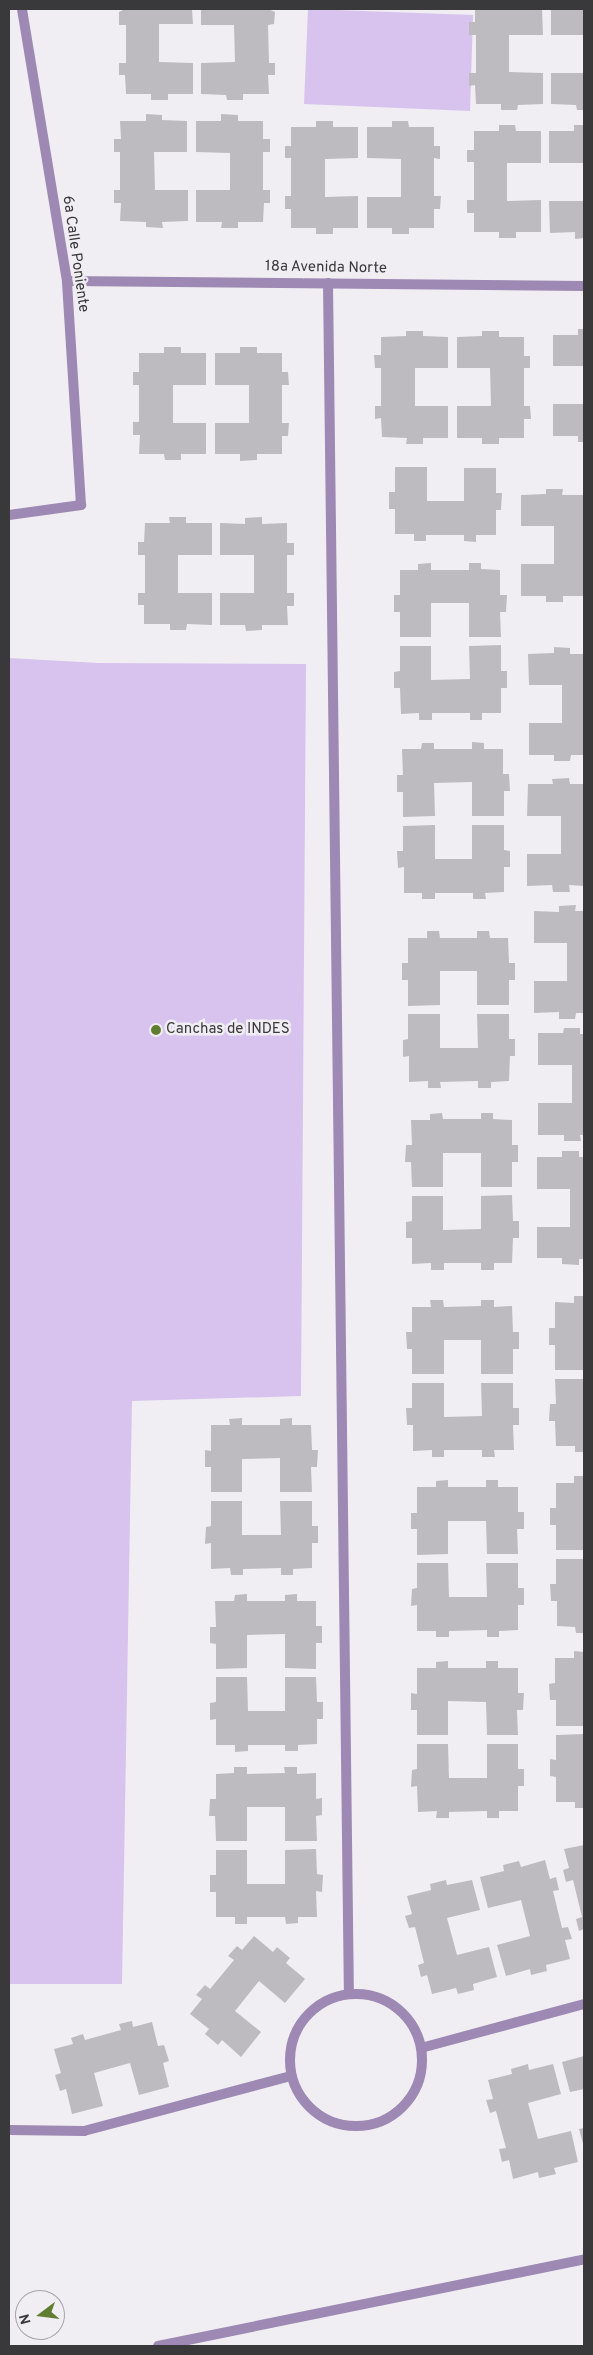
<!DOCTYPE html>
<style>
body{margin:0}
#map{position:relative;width:593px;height:2355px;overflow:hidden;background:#f0eef3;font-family:Overpass,sans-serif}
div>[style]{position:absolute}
.green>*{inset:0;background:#d7c3ed}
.building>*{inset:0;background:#bebbc0}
.street>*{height:10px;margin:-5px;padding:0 5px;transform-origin:5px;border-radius:5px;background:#9d89b3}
.street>.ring{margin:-5px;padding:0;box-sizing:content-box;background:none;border:10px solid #9d89b3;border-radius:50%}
.dots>*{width:14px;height:14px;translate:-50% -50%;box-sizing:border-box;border:2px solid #f0eef3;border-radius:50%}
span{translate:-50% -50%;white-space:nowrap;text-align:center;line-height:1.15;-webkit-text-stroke:5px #f0eef3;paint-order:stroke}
.street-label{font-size:15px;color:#39383a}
.poi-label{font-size:15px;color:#39383a}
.left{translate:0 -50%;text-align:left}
.frame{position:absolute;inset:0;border:10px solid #39383a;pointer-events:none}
.north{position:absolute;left:15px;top:2290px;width:50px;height:50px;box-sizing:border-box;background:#f0eef3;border:1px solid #a7a5a9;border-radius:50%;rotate:255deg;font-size:14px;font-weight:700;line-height:20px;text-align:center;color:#39383a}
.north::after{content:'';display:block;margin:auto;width:18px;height:22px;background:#617d31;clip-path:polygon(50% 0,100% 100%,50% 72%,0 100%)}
</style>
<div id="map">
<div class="green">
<div style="clip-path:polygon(308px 9px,473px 15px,470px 111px,304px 104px)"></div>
<div style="clip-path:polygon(9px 658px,98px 663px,306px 664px,301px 1396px,132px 1401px,122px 1984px,9px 1984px)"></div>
</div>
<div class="building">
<div style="clip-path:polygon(125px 9px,192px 9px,193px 24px,159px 24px,159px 62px,193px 63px,193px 94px,168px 94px,168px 100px,151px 100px,151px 94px,126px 94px,125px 75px,119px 75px,119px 63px,126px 63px,126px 25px,119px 25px,119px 12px)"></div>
<div style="clip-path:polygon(201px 9px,268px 9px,275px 12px,274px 24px,268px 25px,269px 63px,275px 63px,275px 75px,268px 75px,269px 94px,243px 94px,243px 100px,227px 100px,226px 95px,201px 94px,201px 63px,235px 62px,234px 25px,201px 25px)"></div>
<div style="clip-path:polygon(475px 9px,542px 9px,543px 35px,509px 35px,509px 72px,543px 73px,543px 104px,518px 105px,517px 110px,501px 110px,501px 104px,476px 104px,475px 85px,469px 86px,469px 73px,476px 73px,476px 35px,469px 35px,469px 22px,475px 22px)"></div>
<div style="clip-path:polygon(551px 9px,584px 9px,584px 35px,551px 35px)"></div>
<div style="clip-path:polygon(551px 73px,584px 73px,584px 110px,577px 110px,576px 105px,551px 104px)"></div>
<div style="clip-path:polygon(146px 114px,162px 115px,162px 120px,187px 121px,187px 152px,154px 152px,155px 190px,188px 190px,188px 221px,162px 222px,163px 228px,146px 227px,146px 222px,120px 221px,121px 203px,114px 203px,114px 190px,120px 190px,120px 152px,114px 152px,114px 139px,121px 139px,120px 121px,146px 121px)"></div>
<div style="clip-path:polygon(221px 114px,238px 115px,238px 121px,263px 121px,263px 139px,270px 139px,270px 152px,263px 152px,263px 190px,270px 190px,270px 203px,264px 203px,263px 222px,238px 222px,238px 228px,221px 228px,222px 222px,196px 222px,196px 190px,230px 190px,230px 153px,196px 152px,196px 121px,221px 121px)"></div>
<div style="clip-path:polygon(316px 121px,333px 121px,333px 127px,358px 127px,358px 158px,325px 159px,325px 197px,358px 196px,358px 228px,333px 228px,333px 234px,316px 234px,316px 228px,291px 228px,291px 209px,285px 209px,285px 196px,291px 196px,291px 158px,285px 158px,285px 146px,291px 146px,291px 127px,316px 127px)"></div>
<div style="clip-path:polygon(392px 121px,408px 121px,409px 127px,434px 127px,434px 146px,440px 146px,440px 159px,434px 158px,434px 196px,441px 196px,440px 209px,434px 209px,434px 228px,409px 228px,409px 234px,392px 234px,392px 228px,367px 228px,367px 197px,401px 197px,401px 159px,367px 158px,367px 127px,392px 127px)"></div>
<div style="clip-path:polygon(499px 125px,515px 125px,516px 131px,541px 131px,541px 163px,507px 163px,507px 201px,541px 200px,541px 232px,516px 232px,516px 238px,499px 238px,499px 232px,474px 232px,474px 213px,467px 213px,467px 200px,474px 200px,474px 162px,467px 162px,467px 150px,474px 150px,474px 131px,499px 131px)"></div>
<div style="clip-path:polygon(574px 125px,584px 125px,584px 163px,549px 163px,549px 131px,574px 131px)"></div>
<div style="clip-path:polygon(549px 201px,584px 201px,584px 238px,575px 239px,575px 232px,550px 233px)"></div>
<div style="clip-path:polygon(578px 329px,584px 329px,584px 366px,553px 366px,553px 335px,578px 335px)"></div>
<div style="clip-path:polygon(406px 331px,423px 331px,423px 336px,448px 337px,448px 368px,415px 368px,415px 406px,448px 406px,448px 438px,423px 438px,423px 444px,406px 444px,407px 438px,382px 437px,381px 418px,375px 419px,375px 406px,381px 406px,381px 368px,375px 368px,374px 355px,381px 355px,381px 337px,406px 336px)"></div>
<div style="clip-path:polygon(482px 331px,499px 331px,499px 337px,524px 337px,524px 356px,530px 356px,530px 368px,524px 368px,524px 406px,530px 406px,531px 419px,524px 419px,524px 438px,499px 438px,499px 444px,482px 444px,482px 438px,457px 438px,457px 406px,491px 406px,490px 368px,457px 368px,457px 337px,482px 336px)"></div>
<div style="clip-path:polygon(164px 347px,181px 347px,181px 353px,206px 353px,206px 385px,173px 385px,173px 423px,206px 423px,206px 454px,181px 454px,181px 460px,165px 460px,164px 454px,139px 454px,140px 435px,133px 435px,133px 422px,139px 422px,139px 385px,133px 385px,133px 372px,139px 372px,139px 353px,164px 353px)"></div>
<div style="clip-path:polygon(240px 347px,257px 347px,257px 353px,282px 353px,282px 372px,288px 372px,289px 385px,282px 385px,282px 423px,289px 423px,288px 436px,282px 436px,282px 454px,257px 454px,257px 460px,240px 461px,240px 454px,215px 454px,215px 423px,249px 423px,249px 385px,215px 385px,215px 353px,240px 353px)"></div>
<div style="clip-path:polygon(553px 404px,584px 404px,584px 442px,578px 442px,578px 436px,553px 436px)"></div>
<div style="clip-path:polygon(395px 467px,427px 467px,427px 501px,464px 501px,464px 468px,496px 468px,496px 493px,502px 493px,501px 510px,496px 510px,496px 535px,476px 535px,476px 542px,464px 541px,464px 535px,426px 535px,426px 541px,414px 541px,414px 534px,395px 534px,395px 509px,389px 509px,389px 492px,395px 492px)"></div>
<div style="clip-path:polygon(546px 489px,563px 489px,562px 495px,584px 495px,584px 596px,563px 596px,563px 602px,546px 602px,546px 596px,521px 596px,521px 564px,554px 564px,554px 526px,521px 526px,521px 495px,546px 494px)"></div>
<div style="clip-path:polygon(169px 517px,186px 517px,186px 523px,212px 523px,212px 555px,178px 555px,178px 593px,212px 593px,212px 625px,187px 624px,186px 630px,170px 630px,170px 624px,144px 624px,144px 605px,138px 605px,138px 593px,145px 593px,145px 555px,138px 555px,138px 542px,144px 542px,145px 523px,170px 523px)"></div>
<div style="clip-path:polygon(262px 517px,262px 524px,287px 523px,287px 543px,294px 543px,294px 555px,287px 555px,287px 593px,294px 593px,294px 606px,287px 606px,288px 625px,262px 625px,262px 630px,246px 631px,245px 625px,220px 625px,220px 593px,254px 593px,254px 555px,220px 555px,220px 523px,245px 524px,245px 518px)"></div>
<div style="clip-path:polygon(431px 563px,431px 570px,469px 570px,469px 563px,481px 563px,481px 569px,500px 570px,500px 595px,507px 595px,506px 612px,500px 612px,501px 637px,469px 637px,469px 603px,431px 603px,431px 637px,400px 637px,400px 612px,394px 612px,394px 595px,400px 595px,400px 570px,418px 570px,418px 564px)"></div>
<div style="clip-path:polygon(501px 645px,501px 671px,507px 671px,507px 688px,501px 688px,501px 713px,482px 713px,482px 720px,470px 720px,470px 713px,432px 713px,432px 720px,419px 720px,419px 713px,401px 714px,400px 688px,394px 688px,394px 672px,400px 671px,400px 646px,431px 646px,431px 680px,470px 679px,469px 646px)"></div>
<div style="clip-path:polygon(554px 647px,570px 648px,570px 654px,584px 654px,584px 755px,571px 755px,570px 761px,554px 761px,554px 755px,529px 755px,529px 723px,562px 723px,562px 685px,529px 685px,528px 654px,554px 653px)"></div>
<div style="clip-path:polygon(472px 742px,484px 743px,484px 749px,503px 749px,503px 774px,509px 774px,510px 791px,504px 791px,504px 816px,472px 816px,472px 782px,434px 783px,435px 816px,403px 817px,403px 792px,397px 792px,397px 775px,403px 775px,402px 749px,421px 749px,422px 743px,434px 743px,434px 749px,472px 749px)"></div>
<div style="clip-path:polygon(569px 778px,570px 784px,584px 784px,584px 886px,569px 885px,570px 892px,553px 892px,552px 885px,527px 886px,527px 854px,561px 854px,561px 816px,527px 816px,528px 784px,553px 784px,552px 779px)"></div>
<div style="clip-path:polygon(435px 825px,435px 859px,472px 859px,472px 825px,504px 825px,504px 850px,510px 851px,510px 867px,504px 867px,504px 892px,485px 893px,486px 899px,473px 899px,473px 893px,435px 893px,435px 899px,422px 899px,422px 893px,404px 893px,404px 867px,398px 868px,397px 851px,403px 851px,403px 826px)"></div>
<div style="clip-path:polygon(576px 905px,575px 911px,584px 911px,584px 1013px,576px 1013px,575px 1019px,559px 1019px,559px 1012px,534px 1013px,534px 981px,567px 981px,567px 943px,534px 943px,534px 911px,559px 912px,559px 906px)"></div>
<div style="clip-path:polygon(427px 931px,439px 931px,440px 938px,477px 938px,477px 931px,489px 931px,490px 938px,508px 938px,509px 963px,515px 963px,515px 980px,509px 980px,509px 1005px,477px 1005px,477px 971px,440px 971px,440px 1005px,408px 1006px,408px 980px,402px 980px,402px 963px,408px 963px,408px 938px,427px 938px)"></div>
<div style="clip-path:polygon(408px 1014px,440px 1014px,440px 1048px,478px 1048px,477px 1014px,509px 1014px,509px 1039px,515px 1039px,515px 1056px,510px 1056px,509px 1081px,491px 1082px,491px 1088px,478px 1088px,478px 1081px,440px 1082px,441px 1088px,428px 1088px,428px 1081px,409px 1082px,409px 1056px,403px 1057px,403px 1040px,408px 1039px)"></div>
<div style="clip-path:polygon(564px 1028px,580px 1028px,580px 1034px,584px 1034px,584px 1135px,580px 1135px,581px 1141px,564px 1141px,564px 1135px,538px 1135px,538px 1103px,572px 1103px,572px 1065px,538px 1065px,538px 1033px,563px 1033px)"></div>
<div style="clip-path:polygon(442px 1113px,443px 1119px,481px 1119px,481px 1113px,493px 1113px,493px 1119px,512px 1120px,512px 1145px,518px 1145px,518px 1162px,512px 1162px,512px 1187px,481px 1187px,481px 1153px,443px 1153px,443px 1187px,412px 1187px,411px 1162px,405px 1162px,406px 1145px,412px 1145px,411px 1120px,430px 1120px,430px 1114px)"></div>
<div style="clip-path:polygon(562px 1151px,579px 1151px,579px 1157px,584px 1157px,584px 1259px,579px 1259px,579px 1265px,562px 1264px,562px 1258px,537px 1258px,537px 1227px,570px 1227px,570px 1189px,537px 1189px,537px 1157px,562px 1157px)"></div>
<div style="clip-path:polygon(512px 1195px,513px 1221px,519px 1221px,519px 1238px,513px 1238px,512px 1263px,494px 1263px,494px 1270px,481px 1270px,481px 1263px,444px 1263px,444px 1270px,431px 1270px,431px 1263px,412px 1264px,412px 1238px,406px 1238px,406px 1222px,412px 1221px,412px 1196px,443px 1196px,443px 1230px,481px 1229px,481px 1196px)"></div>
<div style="clip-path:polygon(574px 1296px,584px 1296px,584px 1370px,555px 1370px,555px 1345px,549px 1345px,549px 1328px,555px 1328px,555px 1302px,574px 1303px)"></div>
<div style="clip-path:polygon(430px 1300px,443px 1300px,444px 1307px,481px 1306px,481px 1300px,494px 1300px,494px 1307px,512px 1306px,513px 1332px,519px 1332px,519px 1349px,513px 1349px,513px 1374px,481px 1374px,481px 1340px,444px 1340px,444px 1374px,412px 1374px,412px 1349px,407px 1349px,406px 1332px,412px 1332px,412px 1307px,431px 1307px)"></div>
<div style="clip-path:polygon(555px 1379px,584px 1379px,584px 1452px,575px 1452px,575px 1446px,556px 1446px,555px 1421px,549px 1421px,550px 1404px,556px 1404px)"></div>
<div style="clip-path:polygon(412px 1383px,444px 1383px,444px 1417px,482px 1416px,481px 1383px,513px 1383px,513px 1408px,519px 1408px,519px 1425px,513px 1425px,514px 1450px,494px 1450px,495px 1457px,482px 1457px,482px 1450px,444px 1450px,444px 1457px,432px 1457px,432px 1450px,413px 1451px,413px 1425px,407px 1425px,406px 1408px,412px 1408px)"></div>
<div style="clip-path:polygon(242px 1418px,242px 1425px,280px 1425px,280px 1419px,292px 1418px,292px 1425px,311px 1425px,312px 1450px,318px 1450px,317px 1467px,311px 1467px,312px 1492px,280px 1492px,280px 1458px,242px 1459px,242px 1492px,211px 1492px,211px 1467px,205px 1467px,205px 1450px,211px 1451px,211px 1425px,230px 1425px,229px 1419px)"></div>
<div style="clip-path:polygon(574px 1476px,584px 1476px,584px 1550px,556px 1550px,556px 1525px,550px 1525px,550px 1508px,556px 1508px,556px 1483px,574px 1483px)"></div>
<div style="clip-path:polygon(448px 1480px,448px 1487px,486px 1487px,486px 1480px,498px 1480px,498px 1487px,518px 1487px,518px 1512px,524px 1512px,524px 1529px,517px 1529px,518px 1554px,487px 1554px,486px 1521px,448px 1521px,448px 1554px,417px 1555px,417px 1529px,411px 1529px,411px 1513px,417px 1513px,417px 1487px,436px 1487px,436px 1481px)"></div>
<div style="clip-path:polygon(211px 1501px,242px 1501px,242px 1535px,281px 1535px,280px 1501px,312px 1501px,312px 1526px,318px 1526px,318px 1543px,312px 1543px,312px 1568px,293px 1569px,293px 1575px,281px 1575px,281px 1568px,243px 1569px,243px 1575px,231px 1575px,230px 1568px,211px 1569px,211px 1543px,205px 1544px,206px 1527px,211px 1526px)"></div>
<div style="clip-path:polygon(556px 1559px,584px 1559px,584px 1633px,576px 1633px,575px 1627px,557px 1626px,557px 1601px,551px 1601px,550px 1584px,556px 1584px)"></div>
<div style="clip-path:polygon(417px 1563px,448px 1563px,449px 1597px,487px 1597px,486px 1563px,518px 1563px,518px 1588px,524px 1588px,524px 1605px,518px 1605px,518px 1630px,499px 1631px,499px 1637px,487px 1637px,487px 1630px,449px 1631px,449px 1637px,436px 1637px,436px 1631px,417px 1631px,417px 1605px,411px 1606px,412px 1589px,417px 1588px)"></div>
<div style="clip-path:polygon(247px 1594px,247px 1601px,285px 1601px,285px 1595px,297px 1594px,297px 1601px,316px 1601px,316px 1626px,322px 1626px,322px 1643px,316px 1643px,316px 1669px,285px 1668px,285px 1634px,247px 1635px,247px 1668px,216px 1669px,216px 1644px,210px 1643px,210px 1627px,216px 1627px,215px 1601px,234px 1601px,235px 1595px)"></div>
<div style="clip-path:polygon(574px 1651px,584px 1652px,584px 1726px,556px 1726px,556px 1700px,550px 1700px,549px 1684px,555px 1683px,555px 1658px,574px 1658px)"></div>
<div style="clip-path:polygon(448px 1661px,448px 1668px,486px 1668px,486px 1661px,498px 1661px,498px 1668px,518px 1668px,518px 1693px,524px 1693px,523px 1710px,517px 1710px,518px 1735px,487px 1735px,486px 1702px,448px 1701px,448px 1735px,417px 1735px,417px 1710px,411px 1710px,411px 1693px,417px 1694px,417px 1668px,436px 1668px,436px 1662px)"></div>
<div style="clip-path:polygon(216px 1677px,247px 1677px,248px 1711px,285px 1711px,285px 1677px,316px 1677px,317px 1702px,323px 1702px,323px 1719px,317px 1719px,317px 1744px,298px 1745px,298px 1751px,285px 1751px,285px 1745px,248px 1745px,248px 1751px,235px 1752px,235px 1745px,216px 1745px,216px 1719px,210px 1720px,210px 1703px,216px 1702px)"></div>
<div style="clip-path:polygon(584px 1734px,584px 1808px,575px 1808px,575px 1802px,556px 1802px,556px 1777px,550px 1776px,550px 1759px,556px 1760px,556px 1735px)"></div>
<div style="clip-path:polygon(417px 1744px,448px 1744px,449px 1778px,487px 1778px,487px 1744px,518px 1744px,518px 1769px,524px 1769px,524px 1786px,518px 1786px,518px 1811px,499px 1811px,499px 1818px,487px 1818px,487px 1811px,449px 1812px,449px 1818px,436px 1818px,437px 1811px,418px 1812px,417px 1786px,411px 1787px,412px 1770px,417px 1769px)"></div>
<div style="clip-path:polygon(234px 1767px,247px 1767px,247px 1774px,285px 1773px,284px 1767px,297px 1767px,297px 1774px,316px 1773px,316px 1799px,322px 1798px,322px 1815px,316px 1816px,317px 1841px,285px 1841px,285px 1807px,247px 1807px,247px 1841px,216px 1841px,215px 1816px,209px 1816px,210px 1799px,216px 1799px,216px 1774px,234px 1773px)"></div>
<div style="clip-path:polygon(584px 1845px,584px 1929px,579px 1931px,576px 1919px,582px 1917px,573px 1880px,566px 1882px,563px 1870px,569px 1868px,564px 1849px)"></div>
<div style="clip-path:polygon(316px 1849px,317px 1874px,323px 1875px,322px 1892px,316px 1891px,317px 1917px,298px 1917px,298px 1923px,286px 1924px,285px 1917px,247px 1917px,247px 1924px,235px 1924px,235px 1917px,216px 1917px,216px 1892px,210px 1892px,210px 1875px,216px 1875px,216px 1850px,247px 1850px,247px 1884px,285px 1884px,285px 1850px)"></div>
<div style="clip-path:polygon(545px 1860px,550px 1879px,556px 1877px,559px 1890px,553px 1891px,562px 1928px,568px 1927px,572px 1939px,565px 1940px,570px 1959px,546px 1965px,547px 1971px,531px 1975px,530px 1969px,506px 1976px,497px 1945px,530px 1936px,521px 1900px,488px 1908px,480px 1877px,504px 1871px,503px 1865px,519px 1861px,521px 1867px)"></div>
<div style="clip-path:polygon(446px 1880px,447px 1885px,472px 1880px,480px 1910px,447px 1918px,457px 1955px,489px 1947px,497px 1977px,473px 1984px,474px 1990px,458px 1994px,456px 1988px,432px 1994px,427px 1975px,421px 1977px,418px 1965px,424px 1963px,415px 1927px,409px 1928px,405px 1916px,412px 1914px,407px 1896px,431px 1890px,430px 1884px)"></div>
<div style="clip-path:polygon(254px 1936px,273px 1952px,277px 1947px,290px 1958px,286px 1963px,305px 1979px,285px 2003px,259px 1981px,235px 2011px,261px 2032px,241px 2057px,222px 2040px,218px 2045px,205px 2034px,209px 2029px,190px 2014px,202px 1999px,196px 1995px,205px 1985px,210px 1989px,234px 1960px,228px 1956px,237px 1946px,242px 1950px)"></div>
<div style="clip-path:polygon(132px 2021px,133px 2027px,152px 2022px,158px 2046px,164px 2045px,169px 2061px,163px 2063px,169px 2087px,139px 2095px,130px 2063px,94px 2073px,103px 2106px,72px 2114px,66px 2089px,60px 2091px,55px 2075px,61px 2073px,54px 2049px,73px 2044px,71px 2038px,83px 2034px,85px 2040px,121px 2030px,119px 2024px)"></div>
<div style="clip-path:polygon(584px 2056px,584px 2089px,570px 2092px,562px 2062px)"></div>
<div style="clip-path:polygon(528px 2064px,529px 2070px,553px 2064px,561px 2094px,528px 2103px,538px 2139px,571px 2131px,578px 2162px,554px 2168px,556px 2174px,539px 2178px,538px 2172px,513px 2179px,509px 2160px,502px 2162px,499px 2149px,506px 2148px,496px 2111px,490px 2113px,486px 2100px,493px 2099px,488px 2080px,512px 2074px,511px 2069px)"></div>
<div style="clip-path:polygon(584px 2128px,584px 2147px,579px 2129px)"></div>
</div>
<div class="street">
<div style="left:67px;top:281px;width:517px;rotate:0.55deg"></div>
<div style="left:328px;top:283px;width:1711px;rotate:89.3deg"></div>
<div style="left:9px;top:515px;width:73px;rotate:-7.9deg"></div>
<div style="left:81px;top:505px;width:224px;rotate:-93.6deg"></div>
<div style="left:67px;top:281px;width:276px;rotate:-99.4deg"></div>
<div class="ring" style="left:290px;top:1994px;width:122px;height:122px"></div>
<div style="left:421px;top:2048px;width:169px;rotate:-15.1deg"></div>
<div style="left:9px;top:2130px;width:75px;rotate:0.8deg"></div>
<div style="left:84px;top:2131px;width:214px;rotate:-14.9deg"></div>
<div style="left:158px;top:2346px;width:435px;rotate:-11.5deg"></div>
</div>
<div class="dots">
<div style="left:156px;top:1030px;background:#617d31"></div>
</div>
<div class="street-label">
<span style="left:75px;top:254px;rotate:82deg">6a Calle Poniente</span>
<span style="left:326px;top:268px;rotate:1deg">18a Avenida Norte</span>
</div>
<div class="poi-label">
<span class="left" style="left:166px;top:1030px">Canchas de INDES</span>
</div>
<div class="frame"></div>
<div class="north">N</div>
</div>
